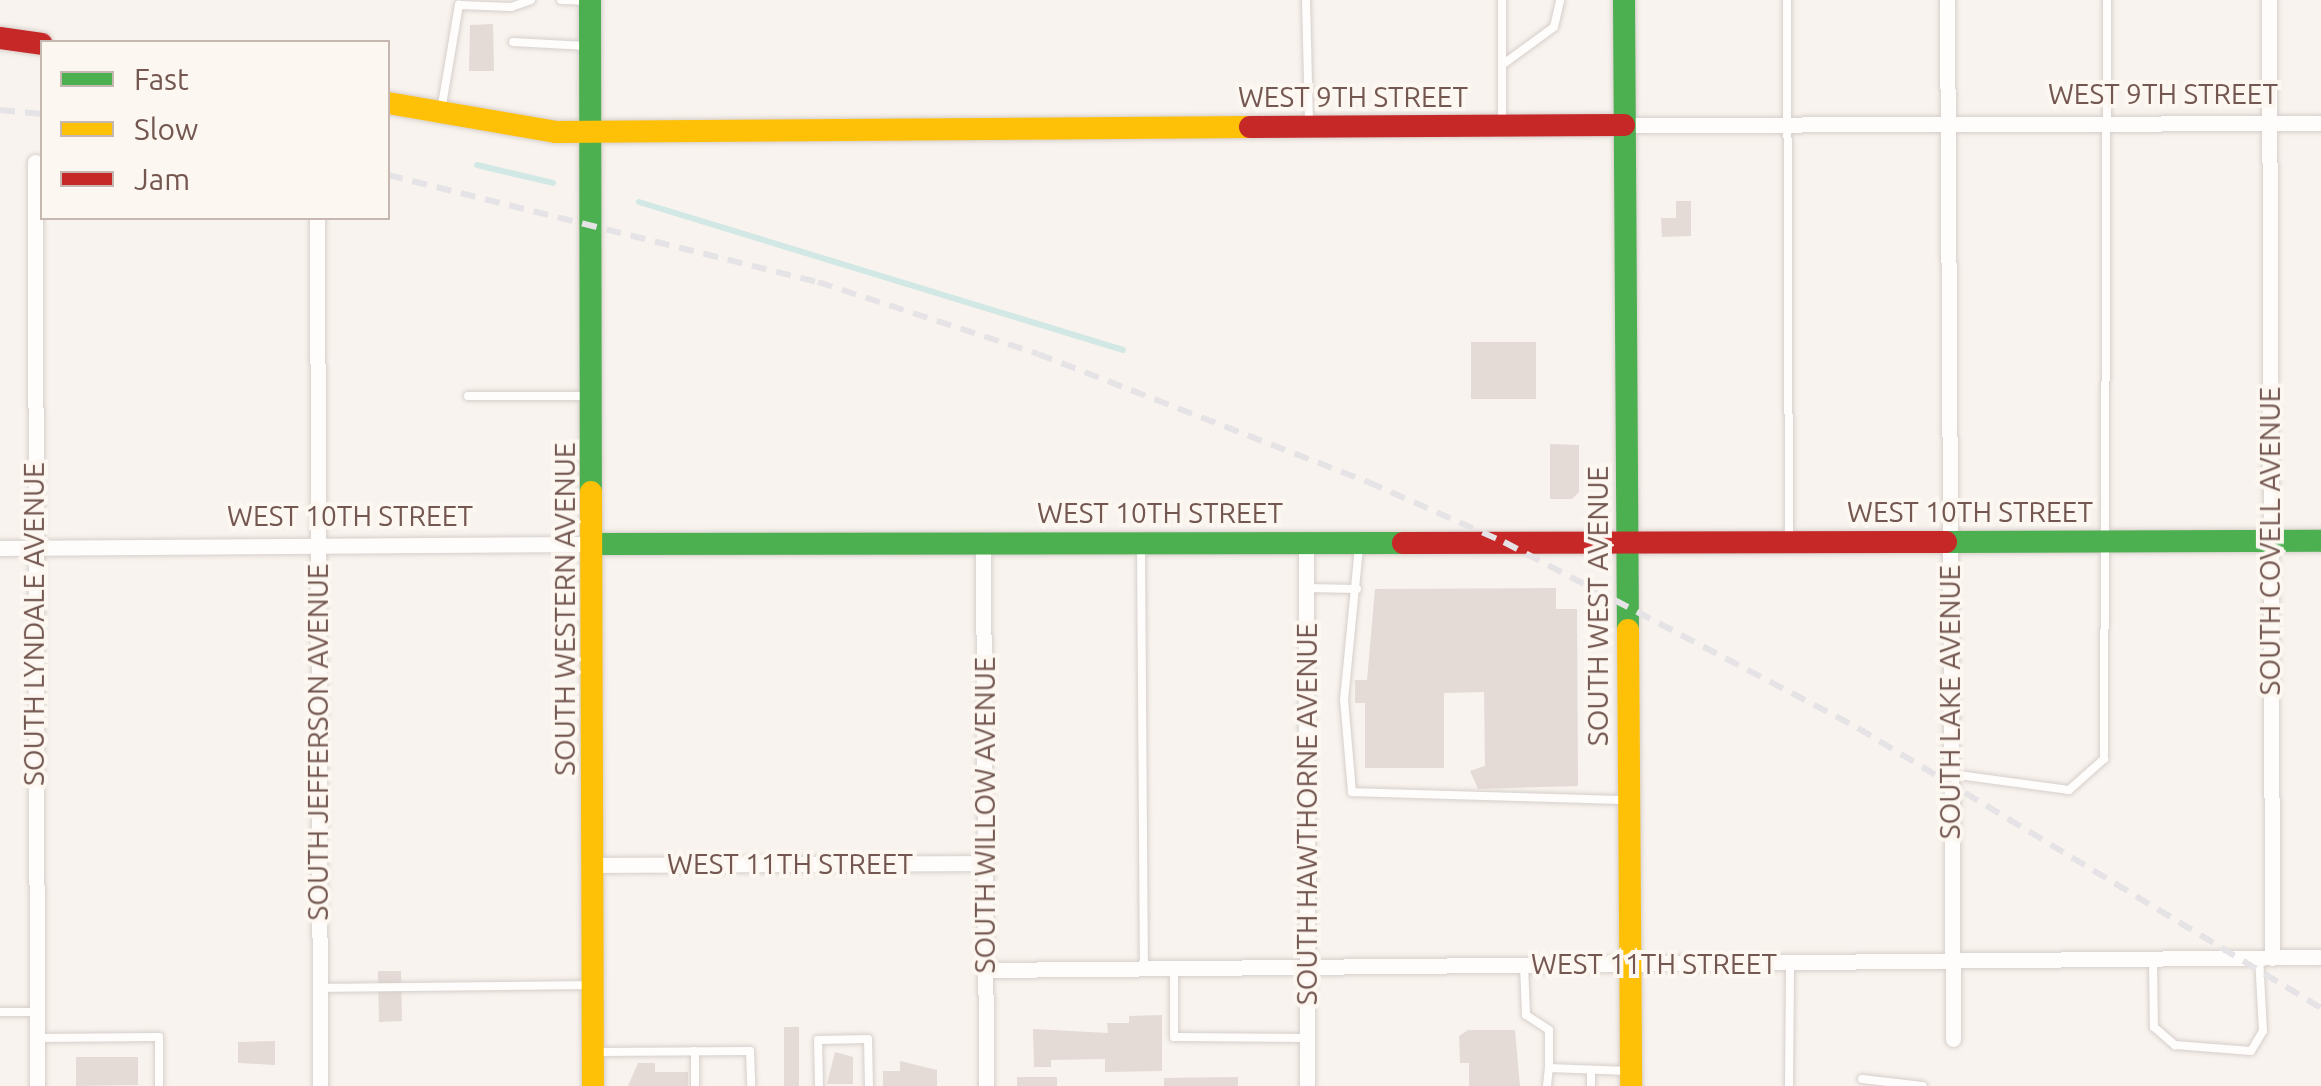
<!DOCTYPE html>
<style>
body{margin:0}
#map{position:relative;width:2321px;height:1086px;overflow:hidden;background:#f8f3ee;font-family:Ubuntu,sans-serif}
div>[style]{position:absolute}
.stream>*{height:6px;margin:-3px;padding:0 3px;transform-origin:3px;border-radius:3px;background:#d2e8e5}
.building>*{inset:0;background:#e4dad6}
.roads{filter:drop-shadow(0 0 2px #d6ceca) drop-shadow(0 0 2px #d6ceca)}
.lane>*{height:8px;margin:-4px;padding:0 4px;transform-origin:4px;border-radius:4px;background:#fefdfc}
.street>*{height:15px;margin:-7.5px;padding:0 7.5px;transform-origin:7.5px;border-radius:7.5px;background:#fefdfc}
.fast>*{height:22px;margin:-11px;padding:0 11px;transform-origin:11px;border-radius:11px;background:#4caf50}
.slow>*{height:22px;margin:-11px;padding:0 11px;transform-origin:11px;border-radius:11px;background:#ffc107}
.jam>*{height:22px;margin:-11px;padding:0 11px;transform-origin:11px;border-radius:11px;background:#c62828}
.rail>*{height:6px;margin-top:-3px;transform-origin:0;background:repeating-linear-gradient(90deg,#e5e3e6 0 15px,transparent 0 25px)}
span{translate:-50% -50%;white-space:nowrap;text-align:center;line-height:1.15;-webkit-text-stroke:8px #fdf7f1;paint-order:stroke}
.street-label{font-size:28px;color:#735750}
.legend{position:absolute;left:40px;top:40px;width:350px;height:180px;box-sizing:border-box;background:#fdf7f1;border:2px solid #c6b7b1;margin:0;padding:12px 18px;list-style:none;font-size:30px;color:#735750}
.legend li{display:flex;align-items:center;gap:20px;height:50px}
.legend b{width:50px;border:2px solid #c6b7b1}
</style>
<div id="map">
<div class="stream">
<div style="left:477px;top:165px;width:78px;rotate:13.3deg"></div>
<div style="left:639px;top:202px;width:506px;rotate:17deg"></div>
</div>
<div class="building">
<div style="clip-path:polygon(493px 24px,494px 71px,469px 71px,470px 25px)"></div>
<div style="clip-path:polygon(1676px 201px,1691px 201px,1691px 236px,1662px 237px,1661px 218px,1676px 218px)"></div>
<div style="clip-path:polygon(1471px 342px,1536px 342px,1536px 399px,1471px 399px)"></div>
<div style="clip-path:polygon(1550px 444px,1579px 445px,1579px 492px,1572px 499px,1550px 499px)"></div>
<div style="clip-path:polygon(1556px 588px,1556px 609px,1577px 609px,1578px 786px,1478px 789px,1470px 771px,1485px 766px,1484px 692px,1444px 693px,1444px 768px,1365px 768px,1365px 703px,1355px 703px,1355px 680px,1367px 680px,1375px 589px)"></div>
<div style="clip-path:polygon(378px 971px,401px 971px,402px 1021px,379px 1022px)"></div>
<div style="clip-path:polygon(1162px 1015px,1162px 1071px,1105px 1072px,1105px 1059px,1051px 1060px,1051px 1067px,1034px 1067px,1033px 1029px,1108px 1033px,1107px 1023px,1129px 1023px,1129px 1016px)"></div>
<div style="clip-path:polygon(784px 1027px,799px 1027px,799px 1086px,784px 1086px)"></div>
<div style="clip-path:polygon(1468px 1030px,1515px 1030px,1520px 1086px,1469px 1086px,1469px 1063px,1460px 1063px,1459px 1036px)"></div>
<div style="clip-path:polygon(275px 1041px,275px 1065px,238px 1063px,238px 1042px)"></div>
<div style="clip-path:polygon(835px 1052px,853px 1057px,853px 1084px,827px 1084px)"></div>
<div style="clip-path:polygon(76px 1057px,138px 1057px,138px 1085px,76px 1086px)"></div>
<div style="clip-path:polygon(900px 1061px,937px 1070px,937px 1086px,883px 1086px,883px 1071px,900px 1071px)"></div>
<div style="clip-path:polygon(638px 1063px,655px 1063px,655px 1072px,688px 1072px,688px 1086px,628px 1086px)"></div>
<div style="clip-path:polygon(1017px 1077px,1057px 1077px,1057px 1086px,1017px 1086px)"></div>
<div style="clip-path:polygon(1238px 1077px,1238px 1086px,1164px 1086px,1164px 1078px)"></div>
</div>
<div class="roads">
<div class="lane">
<div style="left:561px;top:0;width:25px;rotate:2deg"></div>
<div style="left:1306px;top:0;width:125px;rotate:88.6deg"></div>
<div style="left:1502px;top:0;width:121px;rotate:90deg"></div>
<div style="left:1787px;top:0;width:540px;rotate:89.79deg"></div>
<div style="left:513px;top:42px;width:73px;rotate:3.1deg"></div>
<div style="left:1502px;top:65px;width:64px;rotate:-36.2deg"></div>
<div style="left:1554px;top:27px;width:28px;rotate:-77deg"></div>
<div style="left:441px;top:111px;width:108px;rotate:-80.4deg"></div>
<div style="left:459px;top:5px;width:52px;rotate:2.2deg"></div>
<div style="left:511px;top:7px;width:21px;rotate:-19deg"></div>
<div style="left:468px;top:396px;width:121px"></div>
<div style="left:1141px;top:547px;width:421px;rotate:89.6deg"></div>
<div style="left:1359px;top:547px;width:153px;rotate:95.6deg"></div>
<div style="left:1344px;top:699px;width:93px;rotate:85.1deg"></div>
<div style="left:1352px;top:792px;width:273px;rotate:1.7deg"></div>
<div style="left:1306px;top:588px;width:51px;rotate:1.1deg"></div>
<div style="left:1951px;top:774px;width:119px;rotate:7.7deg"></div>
<div style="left:2069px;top:790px;width:47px;rotate:-41.5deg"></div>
<div style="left:2104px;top:759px;width:759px;rotate:-89.77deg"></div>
<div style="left:2153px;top:959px;width:68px;rotate:89.2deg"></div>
<div style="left:2154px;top:1027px;width:28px;rotate:41deg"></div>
<div style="left:2175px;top:1045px;width:76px;rotate:4.5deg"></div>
<div style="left:2251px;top:1051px;width:23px;rotate:-59deg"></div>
<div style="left:2263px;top:1031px;width:73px;rotate:-93.1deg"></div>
<div style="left:1524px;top:965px;width:50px;rotate:87.7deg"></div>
<div style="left:1526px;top:1015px;width:27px;rotate:33deg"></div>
<div style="left:1549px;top:1030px;width:38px;rotate:90deg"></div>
<div style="left:1549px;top:1068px;width:79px;rotate:2.2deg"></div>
<div style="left:1174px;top:968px;width:69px;rotate:90deg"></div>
<div style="left:1174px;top:1037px;width:132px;rotate:0.4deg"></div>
<div style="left:319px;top:988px;width:271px;rotate:-0.6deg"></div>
<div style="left:0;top:1012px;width:35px"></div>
<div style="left:38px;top:1038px;width:121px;rotate:-0.5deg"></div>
<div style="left:159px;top:1037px;width:49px;rotate:90deg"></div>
<div style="left:695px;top:1051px;width:35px;rotate:90deg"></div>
<div style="left:598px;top:1052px;width:152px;rotate:-0.4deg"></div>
<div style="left:750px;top:1051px;width:35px;rotate:88deg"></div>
<div style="left:1591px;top:1070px;width:16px;rotate:90deg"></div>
<div style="left:1862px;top:1079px;width:61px;rotate:6.5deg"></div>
<div style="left:819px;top:1086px;width:46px;rotate:-91.2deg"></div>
<div style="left:818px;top:1040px;width:50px;rotate:-1.1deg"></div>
<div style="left:868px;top:1039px;width:47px;rotate:88.8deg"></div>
<div style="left:1547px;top:1086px;width:18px;rotate:-84deg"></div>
<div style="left:1789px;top:1086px;width:123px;rotate:-89.5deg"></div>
</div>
<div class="street">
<div style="left:1947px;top:0;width:1039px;rotate:89.67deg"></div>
<div style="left:2269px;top:0;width:958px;rotate:89.82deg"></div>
<div style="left:1624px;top:125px;width:697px;rotate:-0.16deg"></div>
<div style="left:35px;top:162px;width:924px;rotate:89.88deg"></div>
<div style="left:317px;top:218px;width:868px;rotate:89.8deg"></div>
<div style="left:983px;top:543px;width:543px;rotate:89.68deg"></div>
<div style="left:1306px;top:543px;width:543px;rotate:89.89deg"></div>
<div style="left:0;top:548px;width:595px;rotate:-0.39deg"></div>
<div style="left:596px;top:865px;width:389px;rotate:-0.3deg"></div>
<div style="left:986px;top:970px;width:1335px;rotate:-0.56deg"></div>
</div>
<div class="fast">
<div style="left:590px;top:0;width:492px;rotate:89.9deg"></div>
<div style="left:1624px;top:0;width:630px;rotate:89.64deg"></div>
<div style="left:1946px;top:542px;width:375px;rotate:-0.2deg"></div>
<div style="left:595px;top:544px;width:808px;rotate:-0.07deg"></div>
</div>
<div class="slow">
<div style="left:388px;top:103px;width:170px;rotate:9.8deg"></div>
<div style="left:556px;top:132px;width:694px;rotate:-0.41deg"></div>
<div style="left:591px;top:492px;width:594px;rotate:89.81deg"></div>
<div style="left:1628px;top:630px;width:456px;rotate:89.6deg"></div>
</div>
<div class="jam">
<div style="left:0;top:38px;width:42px;rotate:8.1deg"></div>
<div style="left:1250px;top:127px;width:374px;rotate:-0.3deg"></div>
<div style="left:1403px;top:543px;width:543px;rotate:-0.11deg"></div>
</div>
</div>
<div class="rail">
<div style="left:0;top:110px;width:42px;rotate:5.4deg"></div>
<div style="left:388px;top:175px;width:443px;rotate:14deg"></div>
<div style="left:818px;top:282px;width:231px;rotate:18.1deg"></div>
<div style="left:1038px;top:354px;width:354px;rotate:21.2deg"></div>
<div style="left:1368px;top:482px;width:149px;rotate:23.8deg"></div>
<div style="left:1504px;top:542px;width:400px;rotate:27.7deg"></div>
<div style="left:1858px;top:728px;width:541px;rotate:31.16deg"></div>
</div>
<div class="street-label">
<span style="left:2163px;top:94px">WEST 9TH STREET</span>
<span style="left:1353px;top:97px">WEST 9TH STREET</span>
<span style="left:1970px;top:512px">WEST 10TH STREET</span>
<span style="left:1160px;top:513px">WEST 10TH STREET</span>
<span style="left:350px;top:516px">WEST 10TH STREET</span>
<span style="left:2270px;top:541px;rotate:-90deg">SOUTH COVELL AVENUE</span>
<span style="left:1598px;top:606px;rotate:-90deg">SOUTH WEST AVENUE</span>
<span style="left:565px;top:609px;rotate:-90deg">SOUTH WESTERN AVENUE</span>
<span style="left:34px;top:624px;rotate:-90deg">SOUTH LYNDALE AVENUE</span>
<span style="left:1950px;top:702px;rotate:-90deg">SOUTH LAKE AVENUE</span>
<span style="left:318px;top:742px;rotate:-90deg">SOUTH JEFFERSON AVENUE</span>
<span style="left:1307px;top:814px;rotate:-90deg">SOUTH HAWTHORNE AVENUE</span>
<span style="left:985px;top:815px;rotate:-90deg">SOUTH WILLOW AVENUE</span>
<span style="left:790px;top:864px">WEST 11TH STREET</span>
<span style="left:1654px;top:964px">WEST 11TH STREET</span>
</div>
<ul class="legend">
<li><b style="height:12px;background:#4caf50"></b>Fast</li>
<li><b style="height:12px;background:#ffc107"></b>Slow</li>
<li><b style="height:12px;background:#c62828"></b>Jam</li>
</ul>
</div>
